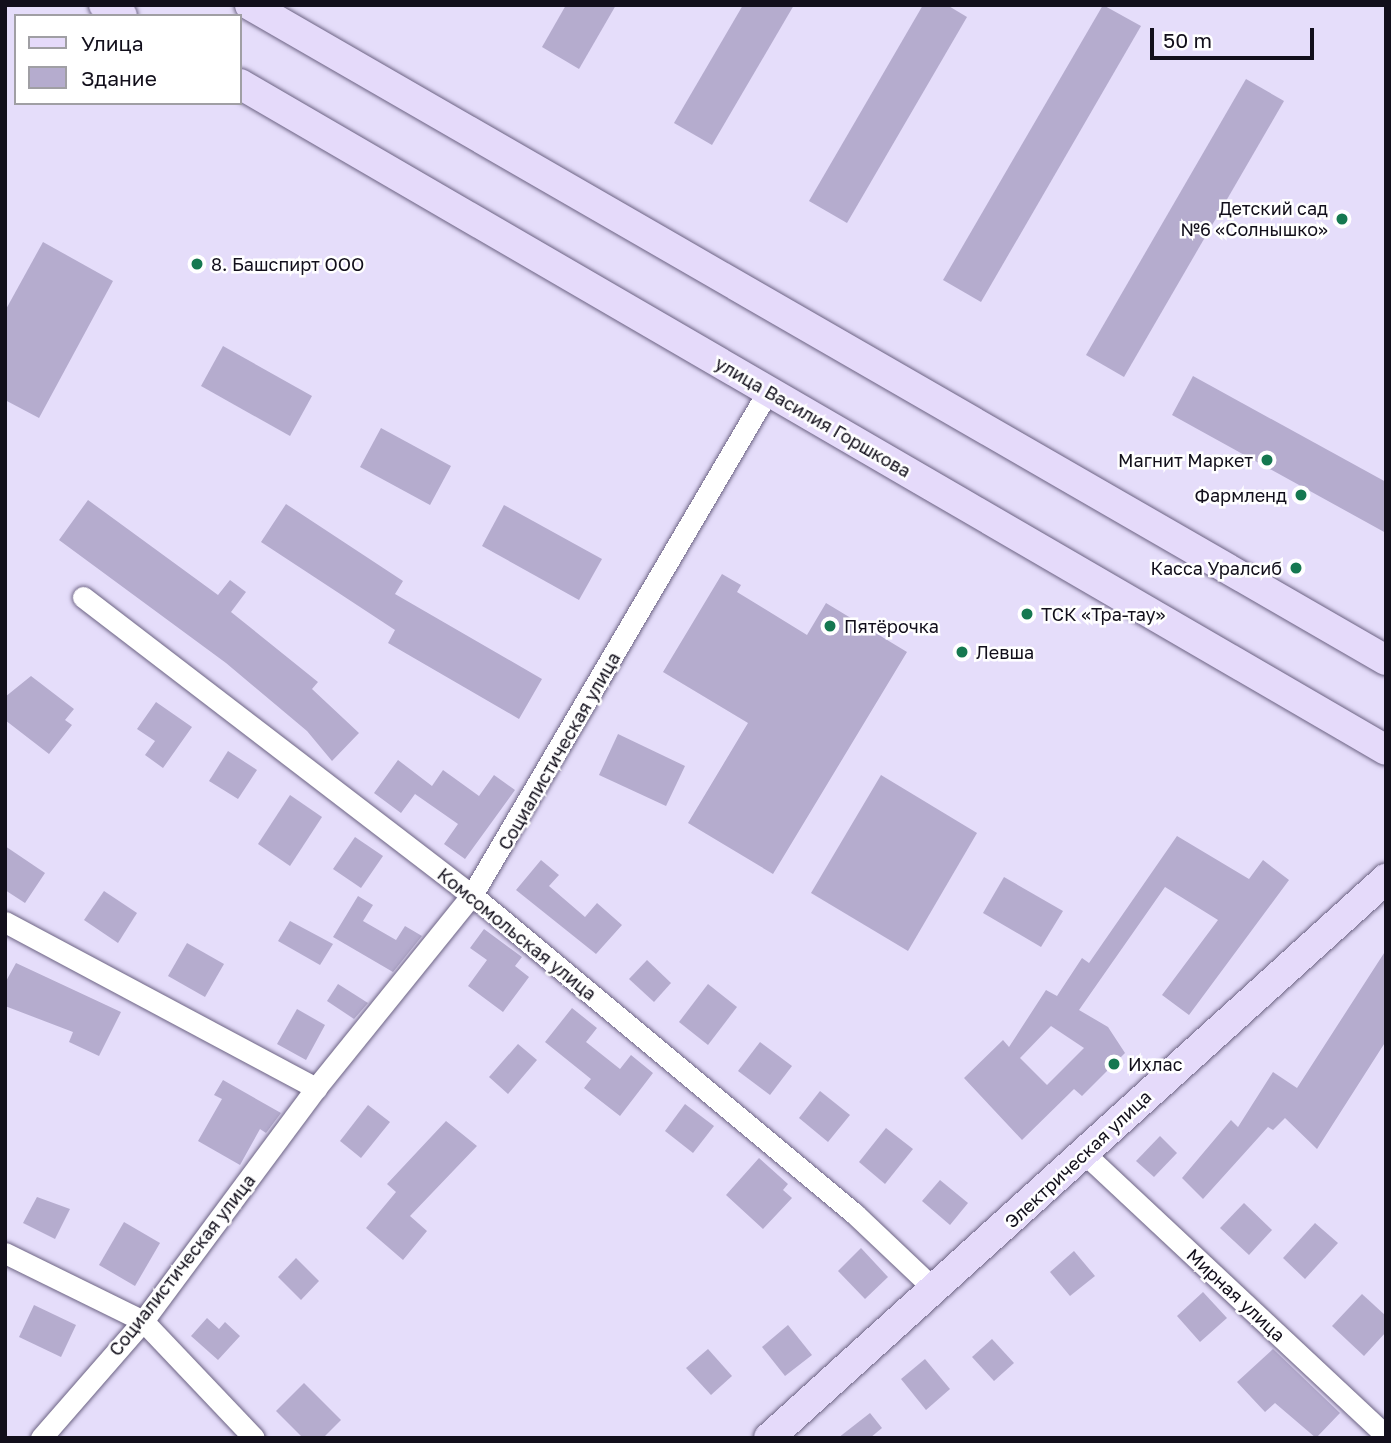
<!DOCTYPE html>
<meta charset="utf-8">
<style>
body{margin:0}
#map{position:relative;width:1391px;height:1443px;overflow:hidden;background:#e5ddfa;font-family:"Golos Text",sans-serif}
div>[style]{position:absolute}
.building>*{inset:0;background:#b5acce}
.roads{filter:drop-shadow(0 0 2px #6c6383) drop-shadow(0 0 2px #6c6383)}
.minor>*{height:21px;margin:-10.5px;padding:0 10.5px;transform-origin:10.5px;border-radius:10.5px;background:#fff}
.secondary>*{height:30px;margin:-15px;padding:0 15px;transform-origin:15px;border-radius:15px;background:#e5dafa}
.dots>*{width:19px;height:19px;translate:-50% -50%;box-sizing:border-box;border:4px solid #fff;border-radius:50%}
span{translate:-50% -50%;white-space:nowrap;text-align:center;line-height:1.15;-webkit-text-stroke:5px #fff;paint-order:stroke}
.poi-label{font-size:18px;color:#120f1b}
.right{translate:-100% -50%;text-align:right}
.left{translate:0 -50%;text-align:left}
.street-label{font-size:18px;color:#120f1b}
.frame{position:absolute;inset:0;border:7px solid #120f1b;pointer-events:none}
.legend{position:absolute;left:14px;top:14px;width:228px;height:91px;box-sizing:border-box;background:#fff;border:2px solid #a09fa4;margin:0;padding:9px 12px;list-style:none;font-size:21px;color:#120f1b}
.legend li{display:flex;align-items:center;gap:14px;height:35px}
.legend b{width:35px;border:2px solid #a09fa4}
.scale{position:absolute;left:1150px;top:28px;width:164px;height:32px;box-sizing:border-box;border:4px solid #120f1b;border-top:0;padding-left:9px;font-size:21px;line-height:24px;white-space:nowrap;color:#120f1b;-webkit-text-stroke:5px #fff;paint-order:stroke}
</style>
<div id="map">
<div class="building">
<div style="clip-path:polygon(566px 5px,616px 5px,579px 69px,542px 47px)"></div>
<div style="clip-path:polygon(743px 5px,794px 5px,712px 145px,674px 123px)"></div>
<div style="clip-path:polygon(923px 5px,947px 5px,967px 17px,847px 223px,809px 201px)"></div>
<div style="clip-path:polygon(1103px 5px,1141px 26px,981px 302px,943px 280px)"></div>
<div style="clip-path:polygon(1246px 79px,1284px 101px,1124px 377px,1086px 355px)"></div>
<div style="clip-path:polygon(43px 242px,113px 281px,39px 418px,5px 400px,5px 311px)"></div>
<div style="clip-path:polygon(223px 346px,312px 396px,290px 436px,201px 386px)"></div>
<div style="clip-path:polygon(1193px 376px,1386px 482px,1386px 533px,1172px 415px)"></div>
<div style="clip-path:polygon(381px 428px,451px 466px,430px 505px,360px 467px)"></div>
<div style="clip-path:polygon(88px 500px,218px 595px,230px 580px,246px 592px,231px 612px,318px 682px,312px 689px,359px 733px,332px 761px,307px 731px,226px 663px,59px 540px)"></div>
<div style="clip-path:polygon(286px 504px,403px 581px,395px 594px,542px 679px,519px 719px,388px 643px,395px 630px,261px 542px)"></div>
<div style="clip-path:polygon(504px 505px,602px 559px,579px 600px,482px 546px)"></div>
<div style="clip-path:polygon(722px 574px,741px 585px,737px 592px,807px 635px,826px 603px,907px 652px,773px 874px,688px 823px,748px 723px,663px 672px)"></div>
<div style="clip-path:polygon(31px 676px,74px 709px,65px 720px,72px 725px,49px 754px,5px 720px,5px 697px)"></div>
<div style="clip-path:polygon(156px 702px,192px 727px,163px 768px,145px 755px,155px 741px,137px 729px)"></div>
<div style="clip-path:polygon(618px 734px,685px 766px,666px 806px,599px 775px)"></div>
<div style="clip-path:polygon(228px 751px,257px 770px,238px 799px,209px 781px)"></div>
<div style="clip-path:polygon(398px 760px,432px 786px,443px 770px,479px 796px,494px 775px,515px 790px,465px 859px,444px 844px,458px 824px,415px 794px,401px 813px,374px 793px)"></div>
<div style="clip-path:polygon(881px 775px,977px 833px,908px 951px,811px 893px)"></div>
<div style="clip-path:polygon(290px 795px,322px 817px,290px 866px,258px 844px)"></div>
<div style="clip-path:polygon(evenodd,1177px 836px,1249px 879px,1263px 860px,1289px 880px,1189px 1015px,1162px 995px,1218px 920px,1165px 887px,1079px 1010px,1108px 1027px,1125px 1053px,1082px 1096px,1074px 1089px,1022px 1140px,964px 1078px,1003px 1040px,1009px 1047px,1046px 990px,1057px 996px,1082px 958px,1089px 963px,1177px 836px,1051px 1026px,1084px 1048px,1047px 1085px,1020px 1058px,1051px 1026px)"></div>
<div style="clip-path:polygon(355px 837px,383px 856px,361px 888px,333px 869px)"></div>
<div style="clip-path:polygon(5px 846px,45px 873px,25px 903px,5px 890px)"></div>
<div style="clip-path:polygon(541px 860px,559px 875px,549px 886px,585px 917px,597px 903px,622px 925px,596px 954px,516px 890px)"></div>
<div style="clip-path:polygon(1004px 877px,1063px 911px,1041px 947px,983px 913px)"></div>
<div style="clip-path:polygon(104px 891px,137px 913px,118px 943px,84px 920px)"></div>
<div style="clip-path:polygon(358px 896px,373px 905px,363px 921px,396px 940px,405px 926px,422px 936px,393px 972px,333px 937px)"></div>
<div style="clip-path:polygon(290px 921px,333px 944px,320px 965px,278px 941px)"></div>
<div style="clip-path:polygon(484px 929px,522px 957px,515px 966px,529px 977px,503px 1012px,468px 986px,487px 960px,470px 948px)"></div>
<div style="clip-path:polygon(187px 943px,224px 964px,205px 997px,168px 976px)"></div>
<div style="clip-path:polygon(1386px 950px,1386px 1041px,1317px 1149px,1285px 1118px,1273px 1130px,1268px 1127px,1203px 1199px,1182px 1178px,1231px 1120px,1238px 1127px,1273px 1072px,1297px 1088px)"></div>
<div style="clip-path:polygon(647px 960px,671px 983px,654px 1002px,629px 979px)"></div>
<div style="clip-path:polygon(16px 963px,121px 1012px,99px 1056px,69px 1042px,73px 1032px,5px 1006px,5px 983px)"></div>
<div style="clip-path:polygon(338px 984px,368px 1003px,354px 1019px,327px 1001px)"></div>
<div style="clip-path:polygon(708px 984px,737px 1007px,708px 1045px,679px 1022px)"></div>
<div style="clip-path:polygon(572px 1008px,597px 1028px,586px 1042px,620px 1069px,631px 1055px,653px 1073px,620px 1116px,584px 1088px,591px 1079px,545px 1042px)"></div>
<div style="clip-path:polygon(297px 1009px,325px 1025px,306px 1060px,277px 1044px)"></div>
<div style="clip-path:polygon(760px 1042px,792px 1066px,770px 1095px,738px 1071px)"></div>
<div style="clip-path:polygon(518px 1044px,537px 1060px,508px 1094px,489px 1077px)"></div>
<div style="clip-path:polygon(223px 1080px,281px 1113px,266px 1133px,260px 1129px,240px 1165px,198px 1141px,222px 1099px,214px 1095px)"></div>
<div style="clip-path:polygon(820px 1091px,850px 1115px,828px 1142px,799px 1118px)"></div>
<div style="clip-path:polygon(685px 1104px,714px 1126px,693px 1153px,665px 1131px)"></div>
<div style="clip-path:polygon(368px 1105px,390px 1122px,361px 1158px,340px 1141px)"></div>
<div style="clip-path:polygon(446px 1121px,477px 1146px,410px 1216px,427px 1231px,403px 1260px,366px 1228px,396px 1192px,387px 1184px)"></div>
<div style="clip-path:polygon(886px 1128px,913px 1149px,885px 1184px,859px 1162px)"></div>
<div style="clip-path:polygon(1160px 1136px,1177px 1153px,1154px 1177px,1136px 1161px)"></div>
<div style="clip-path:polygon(759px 1158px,788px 1184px,783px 1190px,792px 1198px,763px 1229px,726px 1195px)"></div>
<div style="clip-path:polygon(940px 1180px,968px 1203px,950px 1225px,922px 1201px)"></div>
<div style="clip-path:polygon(37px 1197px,70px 1209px,55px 1239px,23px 1223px)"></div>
<div style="clip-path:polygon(1244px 1203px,1272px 1230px,1249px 1255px,1220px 1228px)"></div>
<div style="clip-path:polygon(124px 1222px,160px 1243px,135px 1286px,99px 1265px)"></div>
<div style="clip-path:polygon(1315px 1223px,1338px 1243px,1305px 1279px,1283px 1258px)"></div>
<div style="clip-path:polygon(861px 1248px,888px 1277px,865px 1299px,838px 1271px)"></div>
<div style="clip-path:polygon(1074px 1251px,1095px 1276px,1070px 1296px,1050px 1272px)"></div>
<div style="clip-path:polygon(296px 1258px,319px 1281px,301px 1300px,278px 1277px)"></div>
<div style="clip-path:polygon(1203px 1292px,1227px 1318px,1200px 1342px,1177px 1316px)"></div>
<div style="clip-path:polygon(1362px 1294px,1386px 1316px,1386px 1332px,1364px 1356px,1332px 1326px)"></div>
<div style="clip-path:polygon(34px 1305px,76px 1325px,61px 1357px,19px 1337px)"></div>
<div style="clip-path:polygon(207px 1318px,219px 1329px,225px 1322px,240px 1336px,218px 1360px,191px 1336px)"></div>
<div style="clip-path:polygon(788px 1325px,812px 1355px,785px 1376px,762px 1347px)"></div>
<div style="clip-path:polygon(992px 1339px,1014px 1363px,994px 1381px,972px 1357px)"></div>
<div style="clip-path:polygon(708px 1349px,732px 1376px,711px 1395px,686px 1368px)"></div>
<div style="clip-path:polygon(1273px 1349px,1340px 1413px,1316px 1438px,1275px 1403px,1265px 1412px,1237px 1382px)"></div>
<div style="clip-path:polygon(925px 1359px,950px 1389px,926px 1410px,901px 1379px)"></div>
<div style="clip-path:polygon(304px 1383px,341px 1420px,323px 1438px,303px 1438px,276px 1411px)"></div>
<div style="clip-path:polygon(870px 1413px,882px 1428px,870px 1438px,838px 1438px)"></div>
</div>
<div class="roads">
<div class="minor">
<div style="left:83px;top:597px;width:490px;rotate:37.5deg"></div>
<div style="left:472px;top:895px;width:498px;rotate:39.8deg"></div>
<div style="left:855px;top:1214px;width:110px;rotate:43.5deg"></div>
<div style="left:5px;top:922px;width:353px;rotate:28.1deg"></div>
<div style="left:1085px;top:1154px;width:412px;rotate:43.1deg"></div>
<div style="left:5px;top:1253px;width:154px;rotate:26.2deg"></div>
<div style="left:143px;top:1321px;width:161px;rotate:46.5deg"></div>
<div style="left:41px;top:1438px;width:155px;rotate:-48.9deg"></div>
<div style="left:143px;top:1321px;width:290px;rotate:-53.4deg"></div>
<div style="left:316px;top:1088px;width:248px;rotate:-51.1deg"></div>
<div style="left:472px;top:895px;width:584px;rotate:-59.57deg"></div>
</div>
<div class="secondary">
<div style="left:104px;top:5px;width:21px;rotate:31deg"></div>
<div style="left:250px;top:5px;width:1311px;rotate:29.97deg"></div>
<div style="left:240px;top:84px;width:1325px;rotate:30.16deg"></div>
<div style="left:769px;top:1438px;width:833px;rotate:-42.18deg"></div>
</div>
</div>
<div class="dots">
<div style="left:1342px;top:219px;background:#157850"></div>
<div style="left:197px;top:264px;background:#157850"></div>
<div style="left:1267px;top:460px;background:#157850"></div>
<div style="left:1301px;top:495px;background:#157850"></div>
<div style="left:1296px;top:568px;background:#157850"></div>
<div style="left:1027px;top:614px;background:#157850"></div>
<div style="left:830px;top:626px;background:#157850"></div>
<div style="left:962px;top:652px;background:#157850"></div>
<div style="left:1114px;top:1064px;background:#157850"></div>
</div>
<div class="poi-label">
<span class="right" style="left:1328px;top:219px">Детский сад<br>№6 «Солнышко»</span>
<span class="left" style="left:211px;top:264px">8. Башспирт ООО</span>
<span class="right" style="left:1253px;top:460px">Магнит Маркет</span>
<span class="right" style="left:1287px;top:495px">Фармленд</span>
<span class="right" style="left:1282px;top:568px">Касса Уралсиб</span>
<span class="left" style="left:1041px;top:614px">ТСК «Тра-тау»</span>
<span class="left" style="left:844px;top:626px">Пятёрочка</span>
<span class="left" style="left:976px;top:652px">Левша</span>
<span class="left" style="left:1128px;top:1064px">Ихлас</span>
</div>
<div class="street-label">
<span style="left:813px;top:417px;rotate:30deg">улица Василия Горшкова</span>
<span style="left:559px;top:751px;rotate:-60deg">Социалистическая улица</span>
<span style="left:517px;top:934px;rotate:39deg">Комсомольская улица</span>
<span style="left:1078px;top:1159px;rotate:-43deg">Электрическая улица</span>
<span style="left:182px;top:1265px;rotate:-52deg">Социалистическая улица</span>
<span style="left:1236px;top:1295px;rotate:43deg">Мирная улица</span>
</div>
<div class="frame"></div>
<ul class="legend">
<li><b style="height:9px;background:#e5dafa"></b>Улица</li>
<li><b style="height:19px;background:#b5acce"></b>Здание</li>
</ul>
<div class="scale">50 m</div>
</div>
